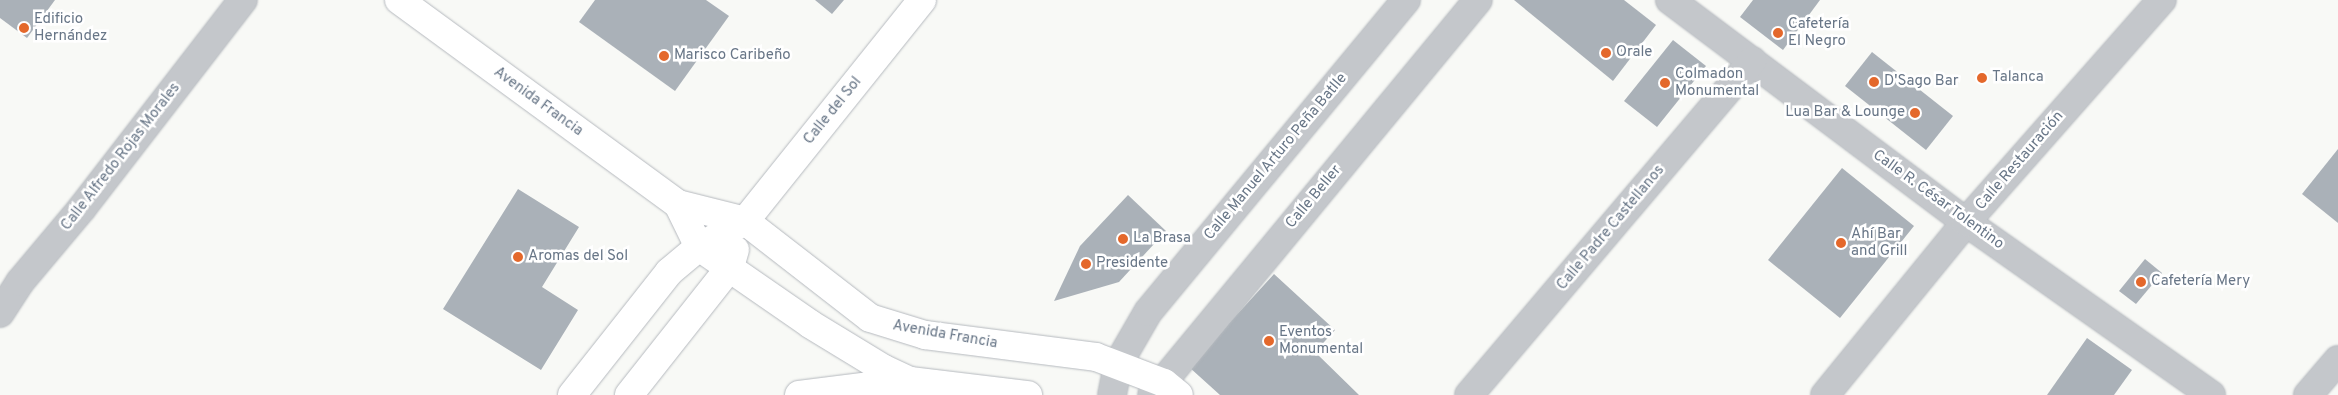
<!DOCTYPE html>
<meta charset="utf-8">
<style>
body{margin:0}
#map{position:relative;width:2338px;height:395px;overflow:hidden;background:#f8f9f6;font-family:Overpass,sans-serif}
div>[style]{position:absolute}
.building>*{inset:0;background:#aab1b8}
.roads{filter:drop-shadow(0 0 1px #b5b9be) drop-shadow(0 0 1px #b5b9be)}
.minor>*{height:28px;margin:-14px;padding:0 14px;transform-origin:14px;border-radius:14px;background:#c4c7cb}
.major>*{height:28px;margin:-14px;padding:0 14px;transform-origin:14px;border-radius:14px;background:#fff}
.dots>*{width:14px;height:14px;translate:-50% -50%;box-sizing:border-box;border:2px solid #fff;border-radius:50%}
span{translate:-50% -50%;white-space:nowrap;text-align:center;line-height:1.15;-webkit-text-stroke:5px #fff;paint-order:stroke}
.poi-label{font-size:15px;color:#687687}
.left{translate:0 -50%;text-align:left}
.right{translate:-100% -50%;text-align:right}
.street-label{font-size:15px;color:#687687}
</style>
<div id="map">
<div class="building">
<div style="clip-path:polygon(0 0,55px 0,27px 38px,0 18px)"></div>
<div style="clip-path:polygon(595px 0,706px 0,729px 16px,675px 91px,579px 22px)"></div>
<div style="clip-path:polygon(815px 0,844px 0,832px 14px)"></div>
<div style="clip-path:polygon(1514px 0,1624px 0,1656px 25px,1613px 81px)"></div>
<div style="clip-path:polygon(1753px 0,1820px 0,1783px 50px,1740px 17px)"></div>
<div style="clip-path:polygon(1673px 40px,1706px 66px,1657px 127px,1624px 101px)"></div>
<div style="clip-path:polygon(1872px 52px,1953px 116px,1926px 150px,1845px 86px)"></div>
<div style="clip-path:polygon(2338px 149px,2338px 223px,2302px 194px)"></div>
<div style="clip-path:polygon(1842px 168px,1914px 226px,1840px 318px,1768px 260px)"></div>
<div style="clip-path:polygon(518px 189px,579px 227px,542px 287px,578px 310px,541px 370px,443px 309px)"></div>
<div style="clip-path:polygon(1128px 195px,1166px 231px,1119px 282px,1054px 301px,1080px 246px)"></div>
<div style="clip-path:polygon(2145px 259px,2162px 273px,2136px 304px,2119px 291px)"></div>
<div style="clip-path:polygon(1274px 274px,1335px 330px,1315px 352px,1359px 395px,1220px 395px,1189px 367px)"></div>
<div style="clip-path:polygon(2087px 338px,2132px 370px,2114px 395px,2047px 395px)"></div>
</div>
<div class="roads">
<div class="minor">
<div style="left:1670px;top:0;width:370px;rotate:36.9deg"></div>
<div style="left:1966px;top:222px;width:300px;rotate:35.2deg"></div>
<div style="left:0;top:313px;width:37px;rotate:-57deg"></div>
<div style="left:20px;top:282px;width:97px;rotate:-50deg"></div>
<div style="left:82px;top:208px;width:263px;rotate:-52.3deg"></div>
<div style="left:1112px;top:395px;width:32px;rotate:-79deg"></div>
<div style="left:1118px;top:364px;width:60px;rotate:-60deg"></div>
<div style="left:1148px;top:312px;width:405px;rotate:-50.4deg"></div>
<div style="left:1152px;top:395px;width:512px;rotate:-50.47deg"></div>
<div style="left:1469px;top:395px;width:438px;rotate:-49.7deg"></div>
<div style="left:1825px;top:395px;width:223px;rotate:-50.8deg"></div>
<div style="left:1966px;top:222px;width:296px;rotate:-48.6deg"></div>
<div style="left:2308px;top:395px;width:46px;rotate:-49.4deg"></div>
</div>
<div class="major">
<div style="left:399px;top:0;width:346px;rotate:36.2deg"></div>
<div style="left:678px;top:204px;width:69px;rotate:14.2deg"></div>
<div style="left:745px;top:221px;width:158px;rotate:37.8deg"></div>
<div style="left:870px;top:318px;width:58px;rotate:17.2deg"></div>
<div style="left:925px;top:335px;width:172px;rotate:7.3deg"></div>
<div style="left:1096px;top:357px;width:73px;rotate:20.9deg"></div>
<div style="left:1164px;top:383px;width:19px;rotate:39deg"></div>
<div style="left:678px;top:204px;width:48px;rotate:64deg"></div>
<div style="left:699px;top:247px;width:135px;rotate:34.7deg"></div>
<div style="left:810px;top:324px;width:87px;rotate:31.3deg"></div>
<div style="left:884px;top:369px;width:29px;rotate:25deg"></div>
<div style="left:910px;top:381px;width:119px;rotate:6.8deg"></div>
<div style="left:572px;top:395px;width:157px;rotate:-51.7deg"></div>
<div style="left:669px;top:272px;width:39px;rotate:-40deg"></div>
<div style="left:699px;top:247px;width:53px;rotate:-29.5deg"></div>
<div style="left:745px;top:221px;width:283px;rotate:-51.3deg"></div>
<div style="left:629px;top:395px;width:163px;rotate:-51.7deg"></div>
<div style="left:730px;top:267px;width:18px;rotate:-74deg"></div>
<div style="left:799px;top:395px;width:112px;rotate:-7.2deg"></div>
</div>
</div>
<div class="dots">
<div style="left:24px;top:28px;background:#e4682b"></div>
<div style="left:1778px;top:33px;background:#e4682b"></div>
<div style="left:1606px;top:53px;background:#e4682b"></div>
<div style="left:664px;top:56px;background:#e4682b"></div>
<div style="left:1982px;top:78px;background:#e4682b"></div>
<div style="left:1874px;top:82px;background:#e4682b"></div>
<div style="left:1665px;top:83px;background:#e4682b"></div>
<div style="left:1915px;top:113px;background:#e4682b"></div>
<div style="left:1123px;top:239px;background:#e4682b"></div>
<div style="left:1841px;top:243px;background:#e4682b"></div>
<div style="left:518px;top:257px;background:#e4682b"></div>
<div style="left:1086px;top:264px;background:#e4682b"></div>
<div style="left:2141px;top:282px;background:#e4682b"></div>
<div style="left:1269px;top:341px;background:#e4682b"></div>
</div>
<div class="poi-label">
<span class="left" style="left:34px;top:28px">Edificio<br>Hernández</span>
<span class="left" style="left:1788px;top:33px">Cafetería<br>El Negro</span>
<span class="left" style="left:1616px;top:53px">Orale</span>
<span class="left" style="left:674px;top:56px">Marisco Caribeño</span>
<span class="left" style="left:1675px;top:83px">Colmadon<br>Monumental</span>
<span class="left" style="left:1992px;top:78px">Talanca</span>
<span class="left" style="left:1884px;top:82px">D'Sago Bar</span>
<span class="right" style="left:1905px;top:113px">Lua Bar &amp; Lounge</span>
<span class="left" style="left:1851px;top:243px">Ahí Bar<br>and Grill</span>
<span class="left" style="left:1133px;top:239px">La Brasa</span>
<span class="left" style="left:528px;top:257px">Aromas del Sol</span>
<span class="left" style="left:1096px;top:264px">Presidente</span>
<span class="left" style="left:2151px;top:282px">Cafetería Mery</span>
<span class="left" style="left:1279px;top:341px">Eventos<br>Monumental</span>
</div>
<div class="street-label">
<span style="left:538px;top:102px;rotate:36deg">Avenida Francia</span>
<span style="left:833px;top:111px;rotate:-51deg">Calle del Sol</span>
<span style="left:121px;top:157px;rotate:-52deg">Calle Alfredo Rojas Morales</span>
<span style="left:1276px;top:157px;rotate:-50deg">Calle Manuel Arturo Peña Batlle</span>
<span style="left:2020px;top:161px;rotate:-49deg">Calle Restauración</span>
<span style="left:1314px;top:197px;rotate:-50deg">Calle Beller</span>
<span style="left:1938px;top:200px;rotate:36deg">Calle R. César Tolentino</span>
<span style="left:1611px;top:228px;rotate:-50deg">Calle Padre Castellanos</span>
<span style="left:945px;top:335px;rotate:10deg">Avenida Francia</span>
</div>
</div>
